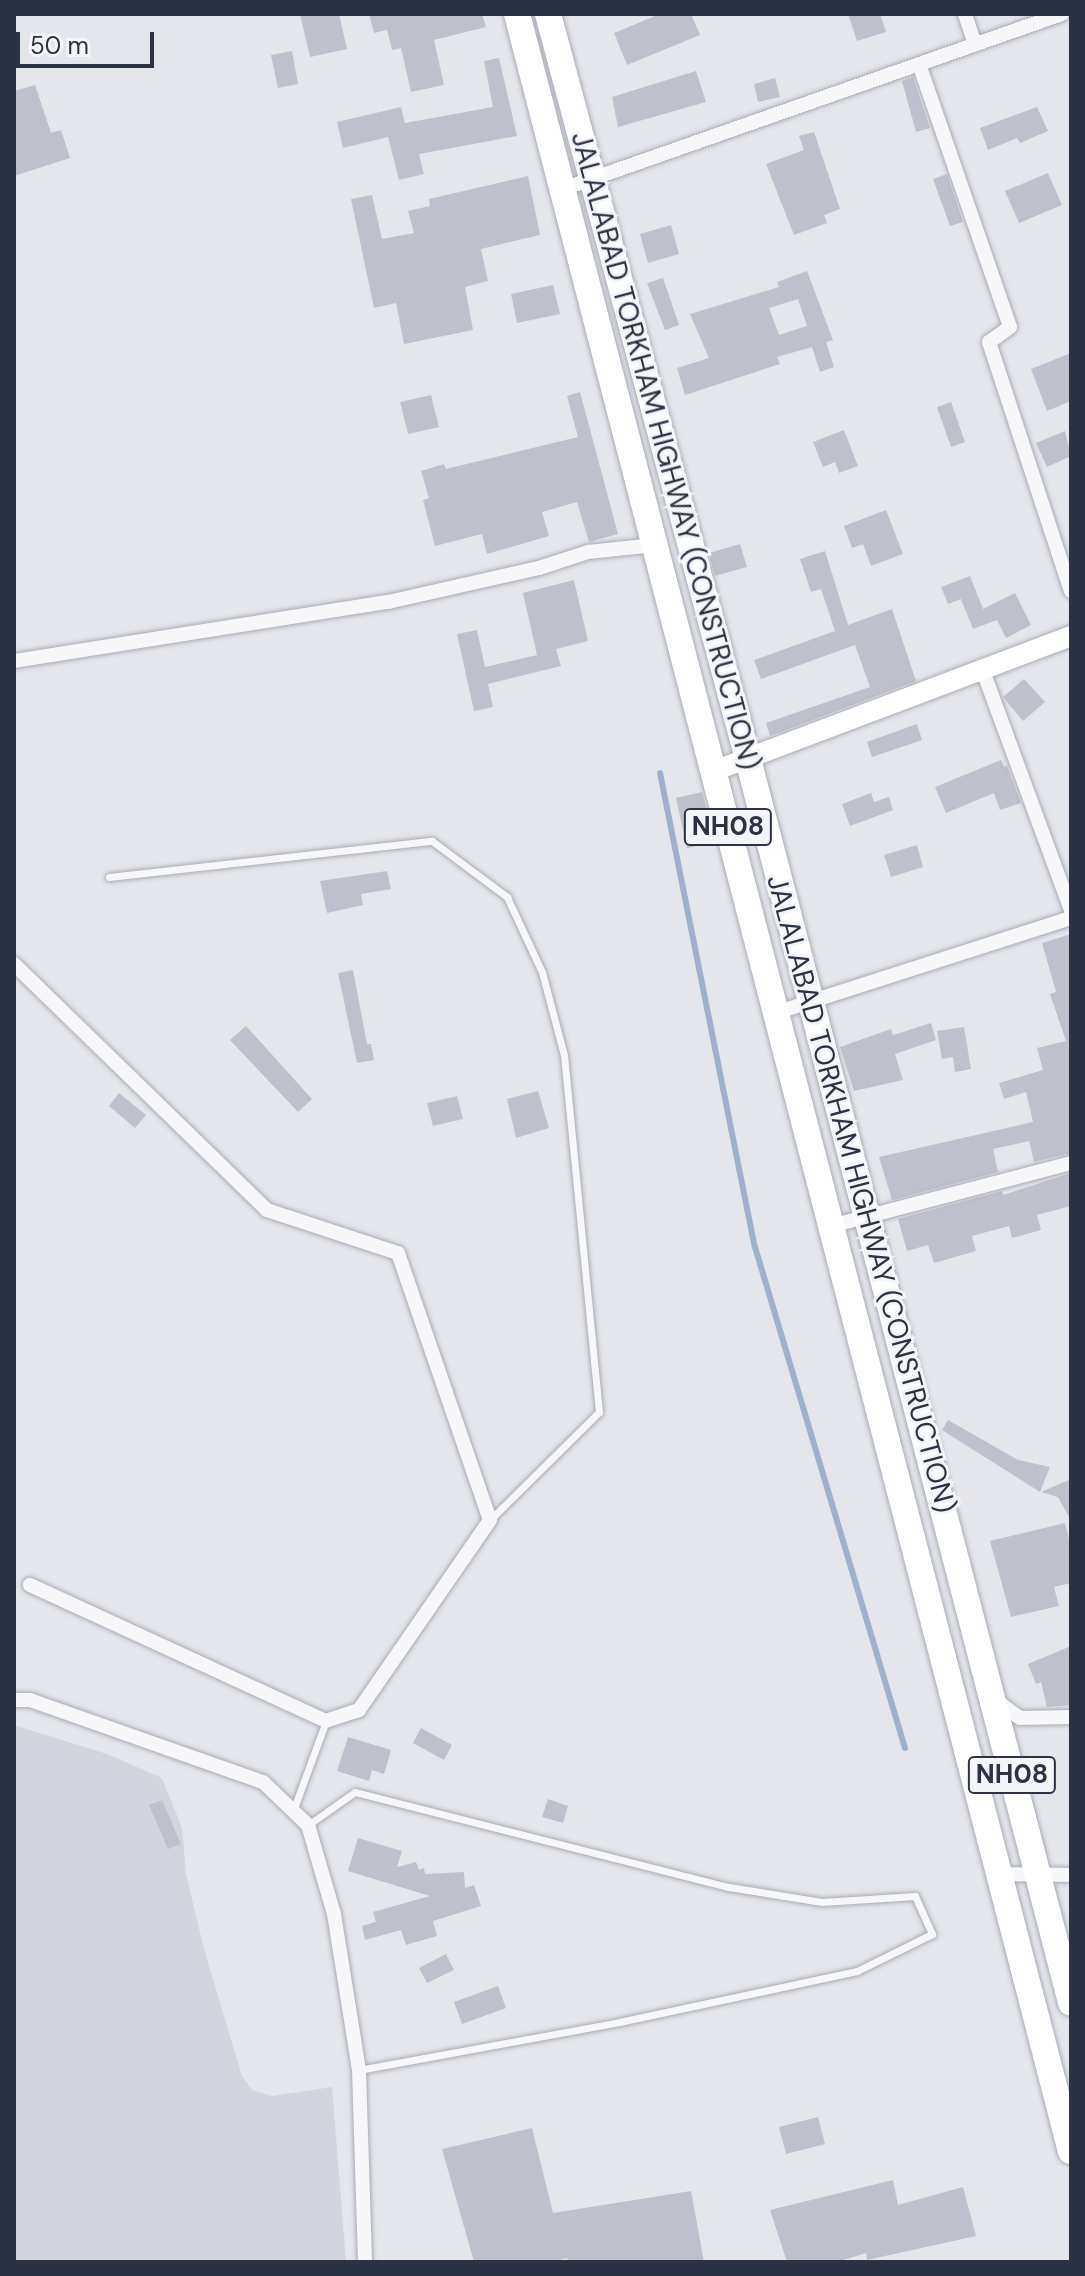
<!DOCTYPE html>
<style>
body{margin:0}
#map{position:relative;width:1085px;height:2276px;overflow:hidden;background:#e4e6ec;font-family:"DM Sans",sans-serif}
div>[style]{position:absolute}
.built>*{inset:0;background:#d2d5dd}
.stream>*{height:6px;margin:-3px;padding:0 3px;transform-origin:3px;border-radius:3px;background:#9fb0cb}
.building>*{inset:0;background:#bec1cb}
.roads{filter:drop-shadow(0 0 2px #a9acb6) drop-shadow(0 0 2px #a9acb6)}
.lane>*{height:7px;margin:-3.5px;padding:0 3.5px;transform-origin:3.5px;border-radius:3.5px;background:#f7f7fa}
.street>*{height:14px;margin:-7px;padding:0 7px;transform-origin:7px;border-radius:7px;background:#f7f7fa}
.secondary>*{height:20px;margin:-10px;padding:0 10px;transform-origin:10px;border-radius:10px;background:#fff}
.highway>*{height:26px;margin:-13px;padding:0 13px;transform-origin:13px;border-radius:13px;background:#fff}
span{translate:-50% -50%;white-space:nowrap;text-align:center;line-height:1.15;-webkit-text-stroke:6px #f4f5f9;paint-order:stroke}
.shield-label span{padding:2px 6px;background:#f4f5f9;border:2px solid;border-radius:6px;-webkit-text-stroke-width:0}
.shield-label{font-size:26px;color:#2b3244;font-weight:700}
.street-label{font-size:28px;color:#2b3244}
.frame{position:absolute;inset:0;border:16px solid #2b3244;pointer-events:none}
.scale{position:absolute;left:16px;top:32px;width:138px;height:36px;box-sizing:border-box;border:4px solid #2b3244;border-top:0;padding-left:10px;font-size:24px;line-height:28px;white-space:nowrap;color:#2b3244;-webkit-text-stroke:6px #f4f5f9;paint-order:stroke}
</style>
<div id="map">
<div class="built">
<div style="clip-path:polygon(14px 1725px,107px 1754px,162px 1778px,182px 1828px,186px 1874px,204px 1949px,242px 2076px,252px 2090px,272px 2096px,332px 2087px,346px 2262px,14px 2262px)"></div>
</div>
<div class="stream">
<div style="left:660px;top:773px;width:483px;rotate:78.7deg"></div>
<div style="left:755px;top:1247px;width:523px;rotate:73.33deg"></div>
</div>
<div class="building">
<div style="clip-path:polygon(300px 14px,339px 14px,347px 49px,310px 57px)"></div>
<div style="clip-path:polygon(369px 14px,482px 14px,486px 27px,434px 40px,444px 85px,411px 92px,401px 48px,392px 50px,387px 30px,374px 33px)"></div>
<div style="clip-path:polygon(660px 14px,691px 14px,700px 35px,627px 65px,614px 33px)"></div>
<div style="clip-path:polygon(848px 14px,880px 14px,886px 32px,857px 41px)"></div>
<div style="clip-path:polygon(292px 51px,298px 84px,278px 88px,271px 55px)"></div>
<div style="clip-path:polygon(499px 58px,517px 136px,419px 154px,424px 174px,399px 180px,388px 137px,343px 148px,337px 122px,401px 107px,405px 123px,493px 107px,484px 61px)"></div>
<div style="clip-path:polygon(696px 71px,706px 102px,618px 127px,612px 97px)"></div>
<div style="clip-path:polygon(913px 77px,930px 128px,916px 132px,902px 81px)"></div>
<div style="clip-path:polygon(775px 78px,780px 97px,758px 102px,754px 84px)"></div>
<div style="clip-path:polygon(35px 85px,51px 133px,61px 130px,70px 158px,14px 176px,14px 91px)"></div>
<div style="clip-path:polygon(1037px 107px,1048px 131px,1020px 143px,1017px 138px,988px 150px,980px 128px)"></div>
<div style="clip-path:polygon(814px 132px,840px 209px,824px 215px,827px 223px,794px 235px,766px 164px,804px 150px,799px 136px)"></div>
<div style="clip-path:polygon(1048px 173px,1062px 205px,1019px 223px,1005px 191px)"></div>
<div style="clip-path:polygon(947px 174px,963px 222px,950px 226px,933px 179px)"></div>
<div style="clip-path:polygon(528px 176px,540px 235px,481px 249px,488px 281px,465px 287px,473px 330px,404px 344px,396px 303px,374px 308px,351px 199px,372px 195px,382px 239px,414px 233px,408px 211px,430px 206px,429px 199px)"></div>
<div style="clip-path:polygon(671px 225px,679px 254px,648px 263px,640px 234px)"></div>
<div style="clip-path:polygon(evenodd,807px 271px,833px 340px,826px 342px,834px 367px,820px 372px,812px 347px,777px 357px,780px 364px,685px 395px,677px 368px,709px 358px,690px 314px,779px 287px,777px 282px,807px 271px,798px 299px,807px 326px,779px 335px,769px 308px,798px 299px)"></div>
<div style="clip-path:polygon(663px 278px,679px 325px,665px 330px,647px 283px)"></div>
<div style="clip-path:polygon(553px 285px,560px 314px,517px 323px,511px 294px)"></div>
<div style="clip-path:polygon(1071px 353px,1071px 401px,1047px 411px,1031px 369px)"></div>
<div style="clip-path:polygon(580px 392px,618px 534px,589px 542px,577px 502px,542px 512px,549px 536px,487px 554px,482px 534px,435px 546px,423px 500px,429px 498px,421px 471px,444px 464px,446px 469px,578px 437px,567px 396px)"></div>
<div style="clip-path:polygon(431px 395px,439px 427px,408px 434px,400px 402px)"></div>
<div style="clip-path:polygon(951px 402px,965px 442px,951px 447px,937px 407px)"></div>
<div style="clip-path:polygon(844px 430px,858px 466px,839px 473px,835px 462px,823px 467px,813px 442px)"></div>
<div style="clip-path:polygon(1065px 431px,1071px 456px,1047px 467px,1036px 443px)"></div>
<div style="clip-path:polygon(886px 510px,903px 554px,871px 566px,863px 544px,852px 548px,844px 526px)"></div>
<div style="clip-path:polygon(740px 544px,747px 567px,715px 576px,709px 553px)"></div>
<div style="clip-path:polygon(825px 551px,848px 625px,892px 609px,916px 681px,770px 736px,766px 723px,870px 687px,855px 645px,761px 679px,754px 660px,835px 631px,821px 589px,811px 592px,800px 559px)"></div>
<div style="clip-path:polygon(970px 576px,983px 609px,1015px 593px,1031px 625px,1006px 638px,997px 620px,973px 629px,961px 599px,948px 604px,941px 587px)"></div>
<div style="clip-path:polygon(574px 580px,588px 641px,556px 649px,561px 666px,488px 684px,493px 707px,474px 711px,457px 634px,477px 630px,485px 667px,537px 655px,523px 593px)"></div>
<div style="clip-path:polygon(1024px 679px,1045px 702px,1023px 721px,1003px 697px)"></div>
<div style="clip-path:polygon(917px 724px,922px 740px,872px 757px,867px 742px)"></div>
<div style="clip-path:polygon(1001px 760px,1004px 767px,1007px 766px,1021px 803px,1000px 810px,994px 793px,946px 813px,935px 787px)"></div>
<div style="clip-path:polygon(702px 792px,715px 842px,687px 848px,676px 798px)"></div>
<div style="clip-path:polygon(871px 793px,874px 802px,889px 797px,893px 810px,850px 826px,842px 804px)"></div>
<div style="clip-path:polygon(917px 845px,923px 867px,891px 877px,884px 855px)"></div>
<div style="clip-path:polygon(387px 871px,391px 889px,361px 894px,363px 905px,327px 913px,320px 881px)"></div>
<div style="clip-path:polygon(1071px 934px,1071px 1153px,1034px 1162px,1029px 1141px,993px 1149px,998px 1172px,892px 1200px,879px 1157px,1033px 1122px,1026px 1092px,1004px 1099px,999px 1083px,1043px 1070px,1037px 1048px,1066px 1041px,1050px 994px,1056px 992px,1042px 943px)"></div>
<div style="clip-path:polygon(353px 970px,367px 1044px,371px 1044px,374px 1060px,357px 1063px,338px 973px)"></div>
<div style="clip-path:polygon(931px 1023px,936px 1040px,895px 1054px,903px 1080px,854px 1091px,840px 1047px,891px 1029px,893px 1035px)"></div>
<div style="clip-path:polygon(246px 1026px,312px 1099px,298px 1112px,230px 1040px)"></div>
<div style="clip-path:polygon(964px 1027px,971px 1069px,955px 1072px,953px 1057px,942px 1059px,937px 1031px)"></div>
<div style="clip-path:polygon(538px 1091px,549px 1128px,516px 1138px,507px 1099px)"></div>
<div style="clip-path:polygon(119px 1093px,146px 1115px,135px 1128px,109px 1106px)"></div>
<div style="clip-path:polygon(457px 1096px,463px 1119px,433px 1126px,427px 1103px)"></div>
<div style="clip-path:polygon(1071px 1173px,1071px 1206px,1037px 1215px,1041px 1230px,1012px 1238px,1009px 1226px,972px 1236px,976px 1251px,934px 1263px,928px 1245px,907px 1251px,898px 1219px,1002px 1191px,1003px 1195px)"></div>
<div style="clip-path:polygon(948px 1420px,1018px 1460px,1050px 1467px,1040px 1492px,942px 1430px)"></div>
<div style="clip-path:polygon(1071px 1479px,1071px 1521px,1058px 1497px,1041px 1492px)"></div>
<div style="clip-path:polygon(1065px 1523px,1071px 1547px,1071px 1583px,1054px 1587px,1059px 1606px,1011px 1617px,990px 1541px)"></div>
<div style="clip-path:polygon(1071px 1646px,1071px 1705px,1047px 1707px,1041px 1682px,1036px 1684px,1028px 1664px)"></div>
<div style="clip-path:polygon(421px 1728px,452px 1745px,444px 1760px,413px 1743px)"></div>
<div style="clip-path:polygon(348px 1737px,391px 1750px,384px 1774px,372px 1770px,369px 1781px,337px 1771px)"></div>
<div style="clip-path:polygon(548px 1799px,568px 1806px,563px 1823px,542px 1817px)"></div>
<div style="clip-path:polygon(162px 1800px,181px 1844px,168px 1849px,149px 1805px)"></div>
<div style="clip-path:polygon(358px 1838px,402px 1851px,397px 1867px,416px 1862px,419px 1870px,424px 1868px,425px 1874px,464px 1872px,465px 1888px,474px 1885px,481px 1906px,433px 1921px,437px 1936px,406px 1945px,401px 1930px,365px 1940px,362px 1926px,376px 1922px,373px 1912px,430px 1896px,348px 1871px)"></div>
<div style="clip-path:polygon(446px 1954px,454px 1970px,427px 1983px,419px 1968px)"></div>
<div style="clip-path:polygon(498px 1986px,506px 2008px,462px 2024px,454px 2002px)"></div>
<div style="clip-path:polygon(818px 2117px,825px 2144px,786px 2154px,779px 2127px)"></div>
<div style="clip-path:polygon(532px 2128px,553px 2213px,691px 2191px,704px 2262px,568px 2262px,567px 2258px,552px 2262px,474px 2262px,442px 2149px)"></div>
<div style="clip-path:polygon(893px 2180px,898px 2205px,963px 2187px,976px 2236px,867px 2260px,866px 2253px,837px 2262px,787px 2262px,770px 2210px)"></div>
</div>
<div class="roads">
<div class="lane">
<div style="left:109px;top:877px;width:325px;rotate:-6.4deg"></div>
<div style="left:432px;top:841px;width:94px;rotate:36.7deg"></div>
<div style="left:507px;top:897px;width:83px;rotate:65deg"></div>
<div style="left:542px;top:972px;width:86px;rotate:75.2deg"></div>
<div style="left:564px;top:1055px;width:359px;rotate:84.4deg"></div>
<div style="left:599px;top:1412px;width:153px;rotate:135.3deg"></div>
<div style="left:293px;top:1811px;width:96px;rotate:-69.9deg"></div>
<div style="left:308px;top:1825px;width:57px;rotate:-35.1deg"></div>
<div style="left:355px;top:1792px;width:386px;rotate:14.3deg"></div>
<div style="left:729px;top:1887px;width:94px;rotate:9.2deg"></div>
<div style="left:822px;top:1902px;width:93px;rotate:-3.7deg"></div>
<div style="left:915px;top:1896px;width:42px;rotate:65.9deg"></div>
<div style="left:932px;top:1934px;width:84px;rotate:153.7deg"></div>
<div style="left:857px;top:1971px;width:242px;rotate:167.9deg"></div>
<div style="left:620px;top:2022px;width:265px;rotate:169.6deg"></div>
</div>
<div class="street">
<div style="left:965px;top:14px;width:32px;rotate:72deg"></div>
<div style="left:919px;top:64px;width:278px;rotate:70.9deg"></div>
<div style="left:1010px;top:327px;width:26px;rotate:144deg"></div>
<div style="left:989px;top:342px;width:262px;rotate:71.8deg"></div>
<div style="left:563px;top:189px;width:529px;rotate:-19.33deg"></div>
<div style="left:14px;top:661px;width:379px;rotate:-9deg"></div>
<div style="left:388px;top:602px;width:155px;rotate:-12.7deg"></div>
<div style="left:539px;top:568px;width:52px;rotate:-18.1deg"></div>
<div style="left:588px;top:552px;width:67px;rotate:-6deg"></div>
<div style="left:983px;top:671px;width:255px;rotate:69.8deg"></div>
<div style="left:14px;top:964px;width:353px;rotate:44.2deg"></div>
<div style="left:267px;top:1210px;width:138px;rotate:18.2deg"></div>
<div style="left:398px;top:1253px;width:282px;rotate:71deg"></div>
<div style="left:490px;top:1520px;width:231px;rotate:124.6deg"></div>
<div style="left:359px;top:1710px;width:35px;rotate:162deg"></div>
<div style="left:326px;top:1721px;width:326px;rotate:-155.3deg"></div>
<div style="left:775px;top:1013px;width:311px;rotate:-17.8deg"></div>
<div style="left:831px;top:1226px;width:248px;rotate:-14.7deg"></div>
<div style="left:994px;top:1699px;width:32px;rotate:36deg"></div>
<div style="left:1020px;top:1718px;width:51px;rotate:-1.1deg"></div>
<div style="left:14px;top:1700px;width:16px"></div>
<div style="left:30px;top:1700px;width:247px;rotate:19.4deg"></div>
<div style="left:263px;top:1782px;width:62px;rotate:43.7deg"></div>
<div style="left:308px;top:1825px;width:93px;rotate:73.7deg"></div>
<div style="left:334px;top:1914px;width:158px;rotate:80.9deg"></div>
<div style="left:359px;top:2070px;width:192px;rotate:88.2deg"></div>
<div style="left:1000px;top:1874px;width:71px;rotate:0.8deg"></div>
</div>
<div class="secondary">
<div style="left:714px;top:771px;width:382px;rotate:-20.7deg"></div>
</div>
<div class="highway">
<div style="left:517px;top:14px;width:2208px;rotate:75.47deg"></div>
<div style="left:548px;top:14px;width:771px;rotate:74.97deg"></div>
<div style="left:748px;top:759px;width:1285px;rotate:75.44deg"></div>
</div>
</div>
<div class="shield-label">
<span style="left:728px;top:827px">NH08</span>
<span style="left:1012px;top:1775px">NH08</span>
</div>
<div class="street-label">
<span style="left:665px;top:451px;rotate:75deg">JALALABAD TORKHAM HIGHWAY (CONSTRUCTION)</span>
<span style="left:861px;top:1194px;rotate:75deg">JALALABAD TORKHAM HIGHWAY (CONSTRUCTION)</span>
</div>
<div class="frame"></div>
<div class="scale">50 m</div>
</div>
